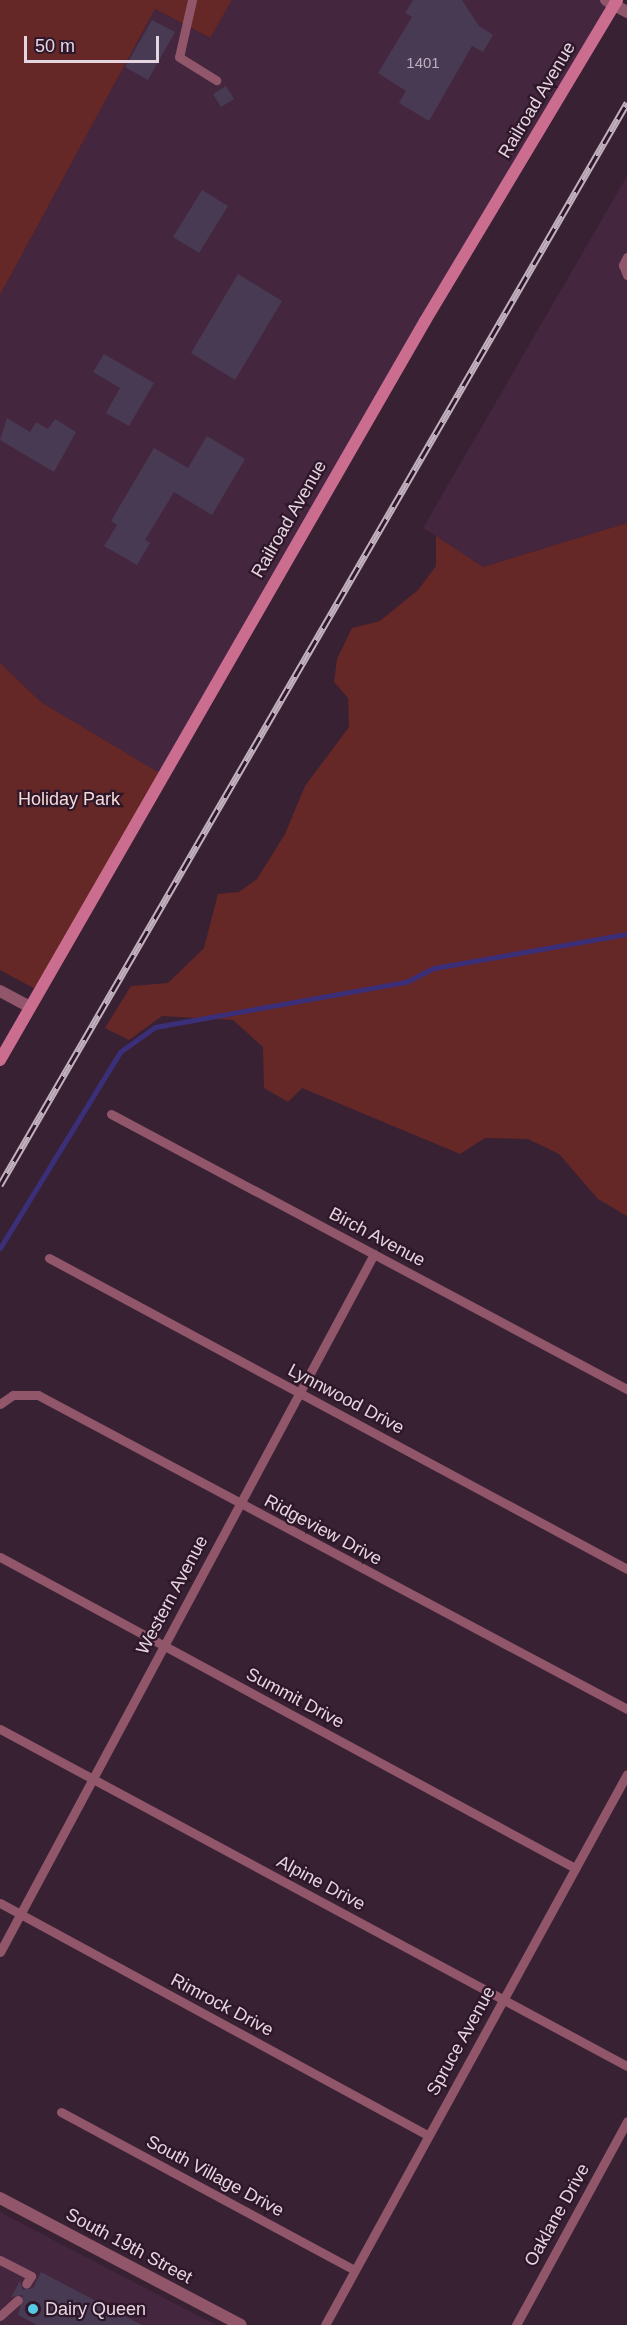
<!DOCTYPE html>
<style>
body{margin:0}
#map{position:relative;width:627px;height:2325px;overflow:hidden;background:#382133;font-family:Helvetica,sans-serif}
div>[style]{position:absolute}
.built>*{inset:0;background:#44263e}
.green>*{inset:0;background:#662727}
.stream>*{height:5px;margin:-2.5px;padding:0 2.5px;transform-origin:2.5px;border-radius:2.5px;background:#3b2f7a}
.building>*{inset:0;background:#493a54}
.service>*{height:9px;margin:-4.5px;padding:0 4.5px;transform-origin:4.5px;border-radius:4.5px;background:#91566a}
.minor>*{height:12px;margin:-6px;padding:0 6px;transform-origin:6px;border-radius:6px;background:#91566a}
.tertiary>*{height:12px;margin:-6px;padding:0 6px;transform-origin:6px;border-radius:6px;background:#91566a}
.secondary>*{height:12px;margin:-6px;padding:0 6px;transform-origin:6px;border-radius:6px;background:#cb6d8f}
.rail>*{height:7px;margin-top:-3.5px;transform-origin:0;background:repeating-linear-gradient(90deg,#2e1729 0 14px,#c1b0bd 0 28px);box-sizing:border-box;border-block:2px solid #c1b0bd}
.dots>*{width:16px;height:16px;translate:-50% -50%;box-sizing:border-box;border:3px solid #2e1729;border-radius:50%}
span{translate:-50% -50%;white-space:nowrap;text-align:center;line-height:1.15;-webkit-text-stroke:4.5px #2e1729;paint-order:stroke}
.number-label{font-size:15px;color:#beaebe}
.number-label span{-webkit-text-stroke-width:0}
.street-label{font-size:18px;color:#e5d5e1}
.park-label{font-size:18px;color:#f5dad8}
.poi-label{font-size:18px;color:#e5d5e1}
.left{translate:0 -50%;text-align:left}
.scale{position:absolute;left:24px;top:36px;width:135px;height:27px;box-sizing:border-box;border:3px solid #e5d5e1;border-top:0;padding-left:8px;font-size:18px;line-height:21px;white-space:nowrap;color:#e5d5e1;-webkit-text-stroke:4px #2e1729;paint-order:stroke}
</style>
<div id="map">
<div class="built">
<div style="clip-path:polygon(232px 0,614px 0,163px 775px,41px 702px,0 663px,0 295px,155px 9px,209px 38px)"></div>
<div style="clip-path:polygon(627px 176px,627px 523px,483px 567px,423px 528px)"></div>
<div style="clip-path:polygon(0 2212px,216px 2325px,0 2325px)"></div>
</div>
<div class="green">
<div style="clip-path:polygon(0 0,232px 0,210px 38px,155px 9px,0 295px)"></div>
<div style="clip-path:polygon(627px 523px,627px 1216px,598px 1199px,559px 1154px,528px 1139px,485px 1138px,460px 1154px,302px 1088px,288px 1102px,264px 1088px,263px 1047px,233px 1020px,162px 1016px,129px 1040px,105px 1028px,131px 986px,168px 983px,204px 948px,218px 894px,239px 892px,257px 879px,285px 834px,305px 786px,349px 727px,348px 698px,334px 682px,337px 659px,352px 628px,380px 621px,418px 590px,436px 566px,436px 536px,483px 567px)"></div>
<div style="clip-path:polygon(0 663px,41px 702px,163px 775px,39px 991px,0 970px)"></div>
</div>
<div class="stream">
<div style="left:0;top:1248px;width:230px;rotate:-58.5deg"></div>
<div style="left:120px;top:1052px;width:43px;rotate:-35.5deg"></div>
<div style="left:155px;top:1027px;width:255px;rotate:-10.2deg"></div>
<div style="left:406px;top:982px;width:31px;rotate:-27deg"></div>
<div style="left:434px;top:968px;width:196px;rotate:-10deg"></div>
</div>
<div class="building">
<div style="clip-path:polygon(413px 0,462px 0,479px 26px,493px 35px,483px 52px,472px 46px,429px 121px,399px 103px,406px 91px,378px 73px,412px 17px,405px 13px)"></div>
<div style="clip-path:polygon(152px 20px,175px 32px,148px 80px,125px 67px)"></div>
<div style="clip-path:polygon(226px 86px,234px 99px,221px 107px,213px 94px)"></div>
<div style="clip-path:polygon(202px 190px,228px 206px,199px 253px,173px 237px)"></div>
<div style="clip-path:polygon(238px 274px,282px 301px,235px 380px,191px 353px)"></div>
<div style="clip-path:polygon(104px 354px,154px 383px,129px 426px,106px 413px,120px 388px,93px 372px)"></div>
<div style="clip-path:polygon(7px 418px,30px 432px,36px 422px,48px 429px,55px 419px,76px 432px,54px 472px,0 440px)"></div>
<div style="clip-path:polygon(207px 436px,245px 459px,212px 515px,174px 492px,145px 540px,150px 543px,137px 565px,104px 546px,117px 525px,111px 521px,154px 448px,188px 468px)"></div>
<div style="clip-path:polygon(41px 2272px,142px 2325px,37px 2325px,18px 2315px,23px 2295px,11px 2297px,20px 2281px,23px 2290px,33px 2288px)"></div>
</div>
<div class="service">
<div style="left:192px;top:0;width:58px;rotate:102.8deg"></div>
<div style="left:179px;top:57px;width:44px;rotate:31.9deg"></div>
<div style="left:627px;top:257px;width:9px;rotate:117deg"></div>
<div style="left:623px;top:265px;width:11px;rotate:68deg"></div>
<div style="left:111px;top:1114px;width:585px;rotate:28.06deg"></div>
<div style="left:49px;top:1258px;width:656px;rotate:28.28deg"></div>
<div style="left:0;top:1404px;width:16px;rotate:-35deg"></div>
<div style="left:13px;top:1395px;width:25px"></div>
<div style="left:38px;top:1395px;width:667px;rotate:28.06deg"></div>
<div style="left:0;top:1557px;width:654px;rotate:28.41deg"></div>
<div style="left:0;top:1729px;width:712px;rotate:28.26deg"></div>
<div style="left:0;top:1903px;width:486px;rotate:28.5deg"></div>
<div style="left:0;top:1952px;width:792px;rotate:-61.82deg"></div>
<div style="left:61px;top:2112px;width:332px;rotate:28.3deg"></div>
<div style="left:0;top:2260px;width:35px;rotate:27deg"></div>
<div style="left:31px;top:2276px;width:9px;rotate:122deg"></div>
<div style="left:0;top:2316px;width:24px;rotate:-42deg"></div>
<div style="left:325px;top:2325px;width:628px;rotate:-61.27deg"></div>
<div style="left:516px;top:2325px;width:232px;rotate:-61.4deg"></div>
</div>
<div class="minor">
<div style="left:606px;top:0;width:9px;rotate:32deg"></div>
<div style="left:0;top:991px;width:34px;rotate:28deg"></div>
<div style="left:0;top:2198px;width:272px;rotate:27.8deg"></div>
</div>
<div class="tertiary">
<div style="left:614px;top:5px;width:15px;rotate:28deg"></div>
</div>
<div class="secondary">
<div style="left:0;top:1060px;width:852px;rotate:-60.1deg"></div>
<div style="left:425px;top:321px;width:374px;rotate:-59.1deg"></div>
</div>
<div class="rail">
<div style="left:0;top:1185px;width:1251px;rotate:-59.91deg"></div>
</div>
<div class="dots">
<div style="left:33px;top:2309px;background:#57c9e2"></div>
</div>
<div class="number-label">
<span style="left:423px;top:63px">1401</span>
</div>
<div class="street-label">
<span style="left:537px;top:100px;rotate:-59deg">Railroad Avenue</span>
<span style="left:289px;top:519px;rotate:-60deg">Railroad Avenue</span>
<span style="left:377px;top:1237px;rotate:28deg">Birch Avenue</span>
<span style="left:346px;top:1399px;rotate:28deg">Lynnwood Drive</span>
<span style="left:323px;top:1530px;rotate:28deg">Ridgeview Drive</span>
<span style="left:172px;top:1595px;rotate:-62deg">Western Avenue</span>
<span style="left:295px;top:1698px;rotate:28deg">Summit Drive</span>
<span style="left:321px;top:1883px;rotate:28deg">Alpine Drive</span>
<span style="left:222px;top:2005px;rotate:28deg">Rimrock Drive</span>
<span style="left:461px;top:2041px;rotate:-61deg">Spruce Avenue</span>
<span style="left:215px;top:2176px;rotate:28deg">South Village Drive</span>
<span style="left:557px;top:2215px;rotate:-61deg">Oaklane Drive</span>
<span style="left:129px;top:2246px;rotate:28deg">South 19th Street</span>
</div>
<div class="park-label">
<span style="left:69px;top:799px">Holiday Park</span>
</div>
<div class="poi-label">
<span class="left" style="left:45px;top:2309px">Dairy Queen</span>
</div>
<div class="scale">50 m</div>
</div>
